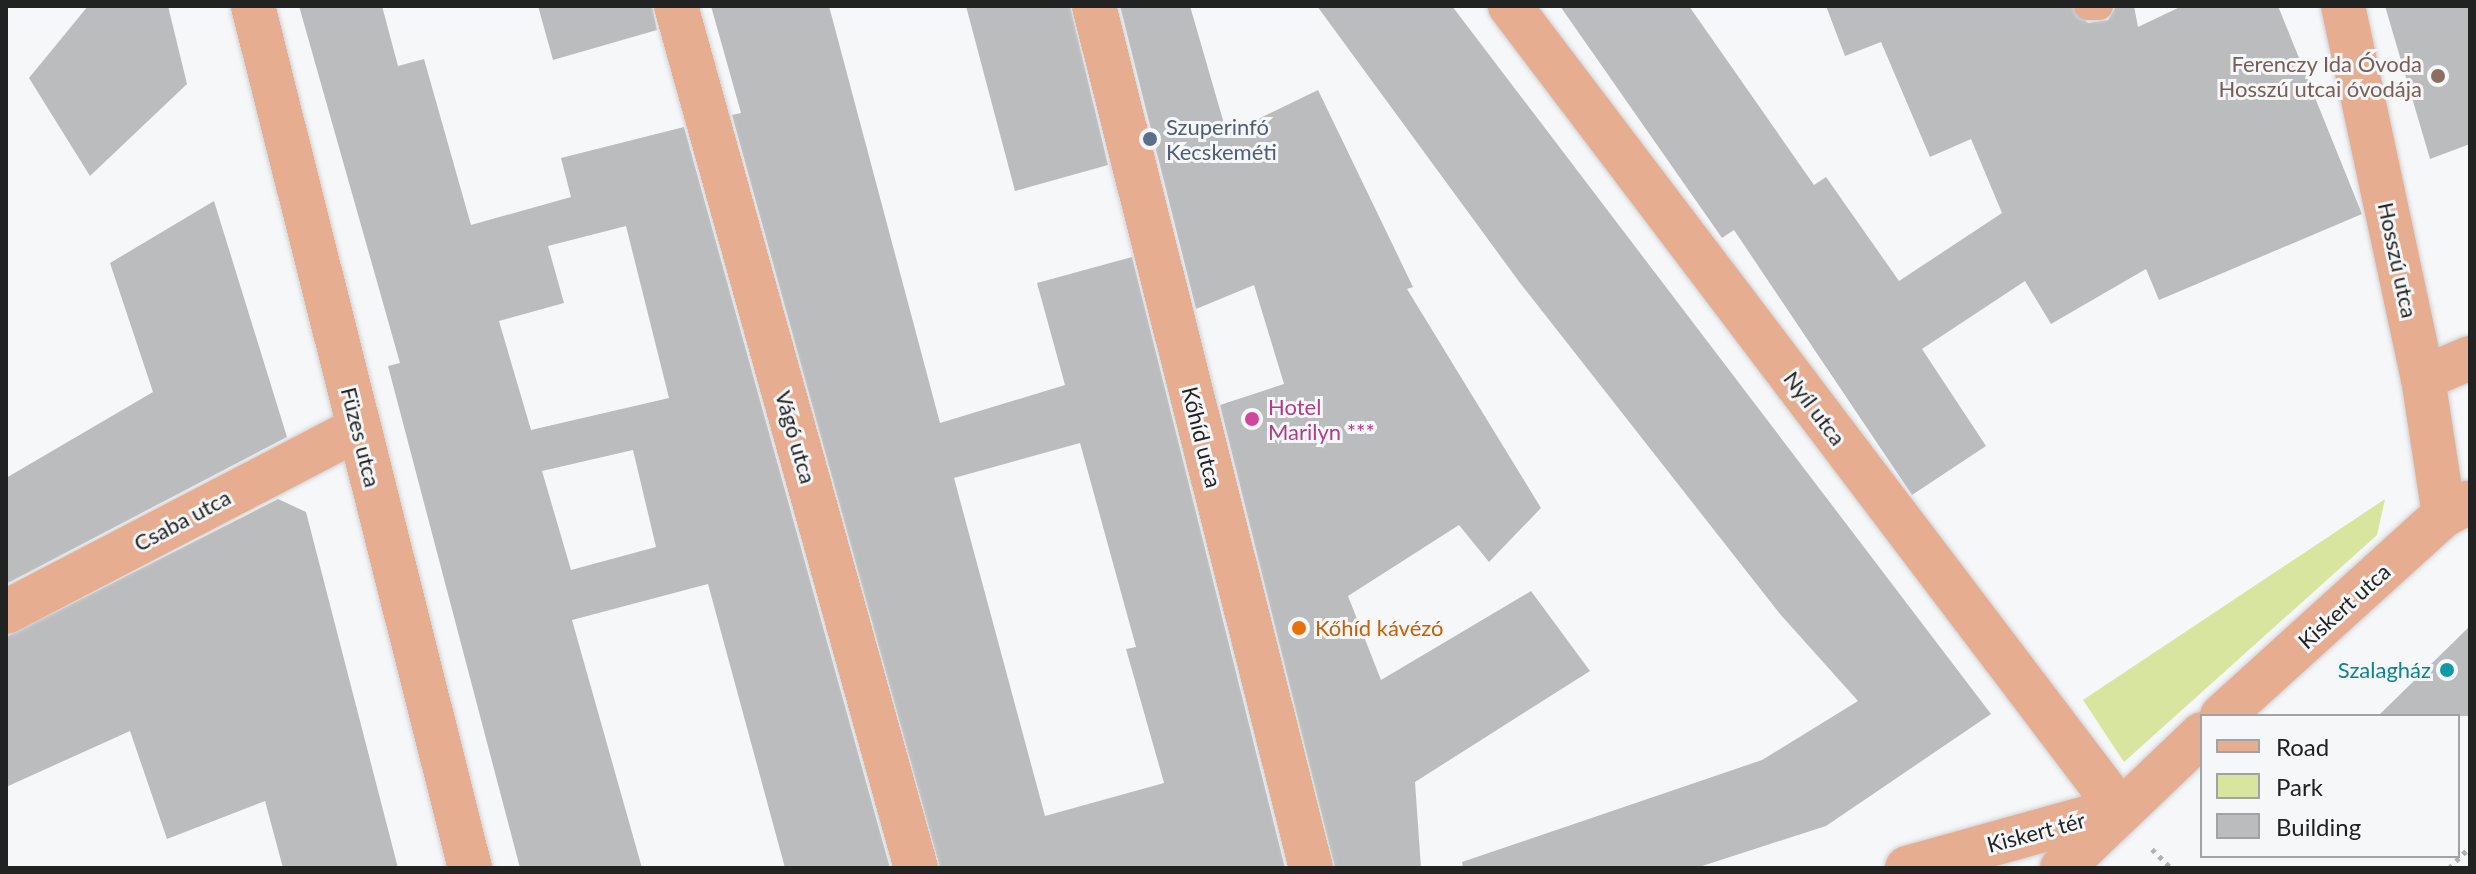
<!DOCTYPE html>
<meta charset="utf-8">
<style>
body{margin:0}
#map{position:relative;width:2476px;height:874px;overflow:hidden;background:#f6f7f9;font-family:Lato,sans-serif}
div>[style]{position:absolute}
.green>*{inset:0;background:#d7e59e}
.building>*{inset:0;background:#bbbcbe}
.path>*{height:5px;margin-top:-2.5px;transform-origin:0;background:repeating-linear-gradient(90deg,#b1b2b3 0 4px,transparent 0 10px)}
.roads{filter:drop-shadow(0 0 2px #d0d1d2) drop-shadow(0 0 2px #d0d1d2)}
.lane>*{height:28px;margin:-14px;padding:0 14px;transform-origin:14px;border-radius:14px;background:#e6ad91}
.street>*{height:44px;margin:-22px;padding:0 22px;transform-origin:22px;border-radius:22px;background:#e6ad91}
.dots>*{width:22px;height:22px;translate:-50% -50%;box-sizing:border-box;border:4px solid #f6f7f9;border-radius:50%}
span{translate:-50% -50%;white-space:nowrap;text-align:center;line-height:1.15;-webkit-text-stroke:6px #f6f7f9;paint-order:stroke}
.education-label{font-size:22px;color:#785e54}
.right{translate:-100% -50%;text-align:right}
.service-label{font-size:22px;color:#4e5e75}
.left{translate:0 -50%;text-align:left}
.street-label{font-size:22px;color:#212222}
.hotel-label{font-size:22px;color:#b23c85}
.food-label{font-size:22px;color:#c56008}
.culture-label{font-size:22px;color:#0d838f}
.frame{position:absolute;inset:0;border:8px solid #212222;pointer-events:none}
.legend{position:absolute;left:2200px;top:714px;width:260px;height:144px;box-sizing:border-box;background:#f6f7f9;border:2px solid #a1a2a3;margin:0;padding:10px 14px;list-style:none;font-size:24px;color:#212222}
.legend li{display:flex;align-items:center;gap:16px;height:40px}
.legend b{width:40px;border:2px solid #a1a2a3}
</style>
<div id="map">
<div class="green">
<div style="clip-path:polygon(2385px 499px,2377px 535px,2124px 762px,2083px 700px)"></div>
</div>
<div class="building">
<div style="clip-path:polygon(88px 6px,168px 6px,187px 84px,90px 176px,29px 78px)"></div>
<div style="clip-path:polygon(evenodd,299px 6px,382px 6px,398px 66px,424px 59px,471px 225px,571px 197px,561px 158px,684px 127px,890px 868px,785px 868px,708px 584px,572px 620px,642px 868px,520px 868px,388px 366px,400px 363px,299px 6px,626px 226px,669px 398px,531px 430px,499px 321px,564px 303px,548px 246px,626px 226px,299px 6px,633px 450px,656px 547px,571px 570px,542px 471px,633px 450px)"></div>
<div style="clip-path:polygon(538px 6px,652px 6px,657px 30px,553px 60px)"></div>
<div style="clip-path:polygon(evenodd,711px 6px,829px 6px,940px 423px,1065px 385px,1037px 283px,1132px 257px,1285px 868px,940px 868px,732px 115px,741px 113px,711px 6px,1080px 443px,1136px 647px,1126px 649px,1164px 783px,1045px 816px,954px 478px,1080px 443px)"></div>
<div style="clip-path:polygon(966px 6px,1070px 6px,1108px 165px,1015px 191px)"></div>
<div style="clip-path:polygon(1120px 6px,1190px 6px,1227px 134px,1318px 90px,1413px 287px,1407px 289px,1541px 508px,1489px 562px,1459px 525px,1348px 596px,1381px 680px,1531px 591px,1590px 671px,1415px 782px,1421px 868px,1335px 868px,1220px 405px,1284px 384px,1254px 285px,1196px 309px)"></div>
<div style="clip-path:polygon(1317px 6px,1452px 6px,1991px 714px,1826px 826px,1696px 868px,1463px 868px,1462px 862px,1762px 760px,1858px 701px,1780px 614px,1520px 283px)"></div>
<div style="clip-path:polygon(1560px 6px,1689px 6px,1814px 185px,1826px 177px,1899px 281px,2002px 213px,1971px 139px,1930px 157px,1881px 42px,1845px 56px,1826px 6px,2071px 6px,2088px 23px,2108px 20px,2116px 6px,2134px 6px,2138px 27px,2182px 6px,2278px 6px,2362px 214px,2159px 300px,2146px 269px,2051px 324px,2025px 281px,1922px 349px,1986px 446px,1912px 495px,1734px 230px,1722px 238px)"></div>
<div style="clip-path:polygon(2385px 6px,2470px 6px,2470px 144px,2430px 159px)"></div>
<div style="clip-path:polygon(214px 201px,287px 437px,6px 584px,6px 478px,153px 392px,110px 263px)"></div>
<div style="clip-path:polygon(278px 499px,306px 512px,398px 868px,283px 868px,265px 801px,167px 839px,130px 731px,6px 787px,6px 637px)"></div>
<div style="clip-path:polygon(2470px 626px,2470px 716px,2378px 716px)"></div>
</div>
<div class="path">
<div style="left:2152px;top:849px;width:27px;rotate:45deg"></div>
<div style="left:2449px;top:868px;width:30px;rotate:-45deg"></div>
</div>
<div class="roads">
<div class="lane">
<div style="left:2088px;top:6px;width:11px"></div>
</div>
<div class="street">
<div style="left:253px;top:6px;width:889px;rotate:75.87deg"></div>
<div style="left:676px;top:6px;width:895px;rotate:74.44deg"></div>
<div style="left:1094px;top:6px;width:889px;rotate:75.87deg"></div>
<div style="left:1510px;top:6px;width:1008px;rotate:52.82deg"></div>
<div style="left:2343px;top:6px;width:381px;rotate:77.9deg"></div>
<div style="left:2423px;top:378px;width:139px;rotate:81.3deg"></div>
<div style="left:2423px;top:378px;width:51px;rotate:-23.1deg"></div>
<div style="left:6px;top:612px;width:398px;rotate:-27.5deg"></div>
<div style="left:2222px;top:716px;width:299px;rotate:-42.2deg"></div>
<div style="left:2444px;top:515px;width:27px;rotate:-27deg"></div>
<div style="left:1907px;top:868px;width:220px;rotate:-15.6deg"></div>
<div style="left:2062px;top:868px;width:194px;rotate:-43.7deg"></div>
</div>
</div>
<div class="dots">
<div style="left:2438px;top:76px;background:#8d6e63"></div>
<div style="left:1150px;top:139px;background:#5c6f8a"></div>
<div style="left:1252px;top:419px;background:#d1479c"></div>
<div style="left:1299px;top:628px;background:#e8710a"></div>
<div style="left:2447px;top:670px;background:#0f9aa8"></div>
</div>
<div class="education-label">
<span class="right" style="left:2422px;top:76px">Ferenczy Ida Óvoda<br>Hosszú utcai óvodája</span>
</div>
<div class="service-label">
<span class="left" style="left:1166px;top:139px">Szuperinfó<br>Kecskeméti</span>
</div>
<div class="street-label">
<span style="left:2398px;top:260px;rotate:78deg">Hosszú utca</span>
<span style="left:1815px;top:408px;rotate:53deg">Nyíl utca</span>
<span style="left:361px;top:437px;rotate:76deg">Füzes utca</span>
<span style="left:796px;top:437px;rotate:74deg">Vágó utca</span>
<span style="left:1202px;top:437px;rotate:76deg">Kőhíd utca</span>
<span style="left:182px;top:520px;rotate:-28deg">Csaba utca</span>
<span style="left:2344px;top:606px;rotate:-42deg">Kiskert utca</span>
<span style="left:2036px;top:832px;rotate:-15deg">Kiskert tér</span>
</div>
<div class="hotel-label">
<span class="left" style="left:1268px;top:419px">Hotel<br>Marilyn ***</span>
</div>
<div class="food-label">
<span class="left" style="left:1315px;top:628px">Kőhíd kávézó</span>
</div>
<div class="culture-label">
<span class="right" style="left:2431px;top:670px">Szalagház</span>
</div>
<div class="frame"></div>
<ul class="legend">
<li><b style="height:10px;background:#e6ad91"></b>Road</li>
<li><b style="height:22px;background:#d7e59e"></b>Park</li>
<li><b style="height:22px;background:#bbbcbe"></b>Building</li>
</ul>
</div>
